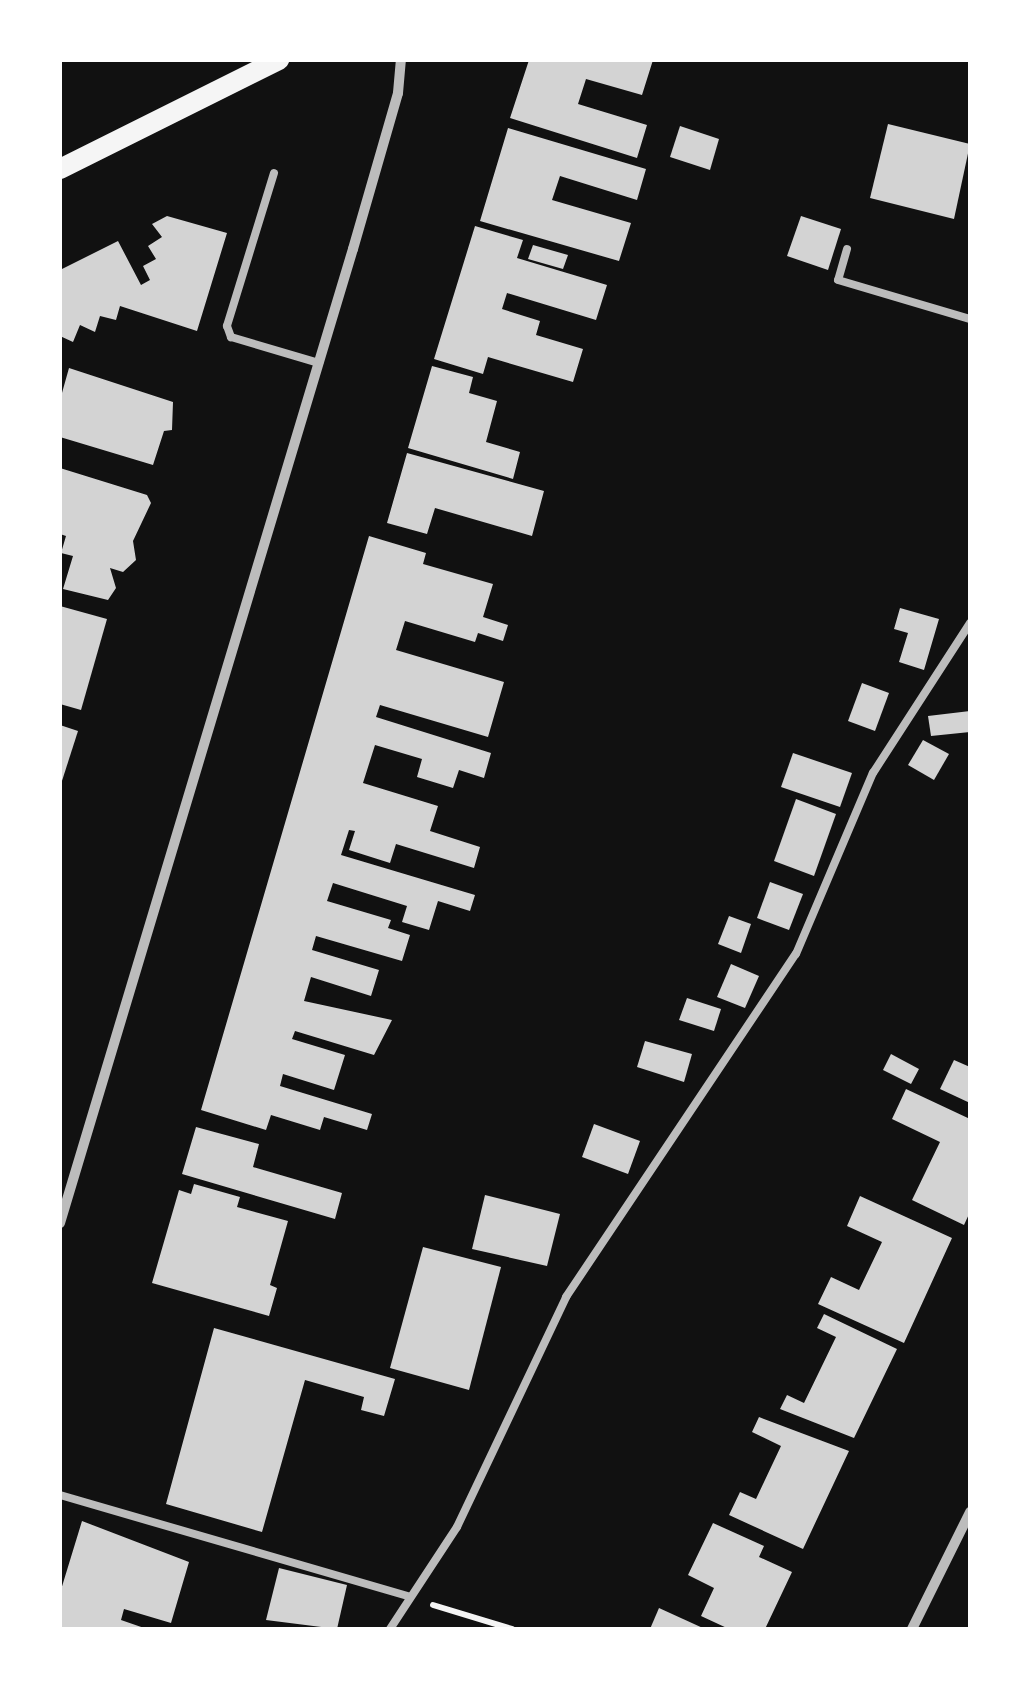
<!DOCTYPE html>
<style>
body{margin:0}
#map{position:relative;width:1030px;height:1689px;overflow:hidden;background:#111;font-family:Signika,sans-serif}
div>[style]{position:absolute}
.building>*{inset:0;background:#d3d3d3}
.path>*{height:6px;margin:-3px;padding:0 3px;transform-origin:3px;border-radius:3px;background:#f5f5f5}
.service>*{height:8px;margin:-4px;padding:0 4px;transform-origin:4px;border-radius:4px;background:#bcbcbc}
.minor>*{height:10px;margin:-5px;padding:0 5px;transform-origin:5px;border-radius:5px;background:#bcbcbc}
.secondary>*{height:20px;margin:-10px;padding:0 10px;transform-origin:10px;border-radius:10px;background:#f5f5f5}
span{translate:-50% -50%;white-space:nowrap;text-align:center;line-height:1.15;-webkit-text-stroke:8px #fff;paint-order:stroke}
.frame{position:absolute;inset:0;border:62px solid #fff;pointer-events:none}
</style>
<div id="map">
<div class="building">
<div style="clip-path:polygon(529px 60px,653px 60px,642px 95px,586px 79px,578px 104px,647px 125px,637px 158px,510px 118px)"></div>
<div style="clip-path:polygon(888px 124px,970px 144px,954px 219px,870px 198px)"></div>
<div style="clip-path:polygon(680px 126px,719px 139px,710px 170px,670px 157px)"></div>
<div style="clip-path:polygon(508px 128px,646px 169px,637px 200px,560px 176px,552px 200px,631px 223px,619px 261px,480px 221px)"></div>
<div style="clip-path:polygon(167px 216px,227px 233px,197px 331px,120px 306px,116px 320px,100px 316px,95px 332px,80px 325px,73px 342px,60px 336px,60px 270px,118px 241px,141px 285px,150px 280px,143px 266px,156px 259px,148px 246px,162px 237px,152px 224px)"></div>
<div style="clip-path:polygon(801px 216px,841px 229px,828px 270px,787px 256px)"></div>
<div style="clip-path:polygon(475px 226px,523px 240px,517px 258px,607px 285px,596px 320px,507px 293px,502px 309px,540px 321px,536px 335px,583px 349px,573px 382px,488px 357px,483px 374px,434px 359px)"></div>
<div style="clip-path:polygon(533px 245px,568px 255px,563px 269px,528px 259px)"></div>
<div style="clip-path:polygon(432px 366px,473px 377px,469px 393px,497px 401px,486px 442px,520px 452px,513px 479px,408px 448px)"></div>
<div style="clip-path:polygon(69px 368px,173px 402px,172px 430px,164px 431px,153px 465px,60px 437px,60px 400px)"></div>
<div style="clip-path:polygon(407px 453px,544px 491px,532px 536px,435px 508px,427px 534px,387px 523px)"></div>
<div style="clip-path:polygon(60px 468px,147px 495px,151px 503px,133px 541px,136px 560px,123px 572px,110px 568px,116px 588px,108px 600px,63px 589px,73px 556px,61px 553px,66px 536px,60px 534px)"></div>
<div style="clip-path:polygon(369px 536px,426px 553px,423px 564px,493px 584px,483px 617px,508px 625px,503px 641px,478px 633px,475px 642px,405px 621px,396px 650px,504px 682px,488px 737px,380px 705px,376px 717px,491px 753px,484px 778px,459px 770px,453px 788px,417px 777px,422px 759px,375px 745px,363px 783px,438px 806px,430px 831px,480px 847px,474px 868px,396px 844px,390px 863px,349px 850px,355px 831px,349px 830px,341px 855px,475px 895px,470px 911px,438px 901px,429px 930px,402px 922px,407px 906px,333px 883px,327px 901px,391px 920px,388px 928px,410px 935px,402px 961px,316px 936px,312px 950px,379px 970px,371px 996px,311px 977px,304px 1001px,392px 1020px,374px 1055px,295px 1031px,292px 1039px,345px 1055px,334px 1090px,283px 1074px,280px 1086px,372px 1114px,367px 1130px,324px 1117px,320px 1130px,271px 1115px,266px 1130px,201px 1110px)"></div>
<div style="clip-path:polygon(60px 606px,107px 619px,81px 710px,60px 704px)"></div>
<div style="clip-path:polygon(900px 608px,939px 619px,924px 670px,899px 662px,908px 633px,894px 629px)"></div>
<div style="clip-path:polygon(862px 683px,889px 693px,875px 731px,848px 721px)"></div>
<div style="clip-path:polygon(970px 711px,970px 732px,931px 736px,928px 716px)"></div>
<div style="clip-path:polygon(60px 725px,78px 731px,61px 784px,60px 784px)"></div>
<div style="clip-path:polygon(923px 740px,949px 754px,934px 780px,908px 765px)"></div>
<div style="clip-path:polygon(793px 753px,852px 773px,840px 807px,781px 787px)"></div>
<div style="clip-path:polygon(796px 799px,836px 814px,814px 876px,774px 861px)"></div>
<div style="clip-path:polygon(770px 882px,803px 894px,789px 930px,757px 918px)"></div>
<div style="clip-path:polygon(729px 916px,751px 924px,741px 953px,718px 944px)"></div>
<div style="clip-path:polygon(731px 964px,759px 976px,745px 1008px,717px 997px)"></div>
<div style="clip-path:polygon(687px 998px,721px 1009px,714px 1031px,679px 1020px)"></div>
<div style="clip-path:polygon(645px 1041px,692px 1054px,684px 1082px,637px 1067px)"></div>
<div style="clip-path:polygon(891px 1054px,919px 1069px,911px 1084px,883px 1070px)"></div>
<div style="clip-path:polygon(954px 1060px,970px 1067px,970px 1103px,940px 1089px)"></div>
<div style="clip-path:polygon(906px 1089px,970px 1119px,970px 1212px,964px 1225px,912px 1200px,940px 1142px,892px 1119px)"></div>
<div style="clip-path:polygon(594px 1124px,640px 1141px,628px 1174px,582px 1157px)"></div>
<div style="clip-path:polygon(196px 1127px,259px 1144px,253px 1167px,342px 1193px,335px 1219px,182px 1174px)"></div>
<div style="clip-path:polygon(194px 1184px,240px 1197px,237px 1207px,288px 1221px,270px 1285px,277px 1288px,269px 1316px,152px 1283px,179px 1190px,191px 1194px)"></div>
<div style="clip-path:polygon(485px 1195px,560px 1214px,547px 1266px,472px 1249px)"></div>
<div style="clip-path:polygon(860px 1196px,952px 1238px,904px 1343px,818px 1304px,831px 1277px,859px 1290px,882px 1242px,847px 1226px)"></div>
<div style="clip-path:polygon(423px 1247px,501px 1267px,469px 1390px,390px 1368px)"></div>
<div style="clip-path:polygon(824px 1314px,897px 1349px,854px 1438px,780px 1409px,787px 1395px,804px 1403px,836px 1337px,817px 1328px)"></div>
<div style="clip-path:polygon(214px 1328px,395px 1379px,384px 1416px,361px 1410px,364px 1397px,305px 1380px,262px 1532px,166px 1504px)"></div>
<div style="clip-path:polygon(759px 1417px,849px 1451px,803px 1549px,729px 1515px,740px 1492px,756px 1499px,781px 1446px,752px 1432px)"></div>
<div style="clip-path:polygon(82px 1521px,189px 1562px,171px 1623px,124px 1609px,121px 1620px,147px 1629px,60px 1629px,60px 1593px)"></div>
<div style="clip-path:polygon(713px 1523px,764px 1546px,759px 1557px,792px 1572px,765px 1629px,729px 1629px,701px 1616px,714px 1588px,688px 1575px)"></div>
<div style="clip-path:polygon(279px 1568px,347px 1585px,337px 1629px,266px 1620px)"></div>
<div style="clip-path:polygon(659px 1608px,705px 1629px,650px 1629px)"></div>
</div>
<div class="path">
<div style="left:433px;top:1605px;width:83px;rotate:16.9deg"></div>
</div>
<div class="service">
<div style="left:274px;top:173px;width:160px;rotate:107.1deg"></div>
<div style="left:227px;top:326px;width:12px;rotate:70deg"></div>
<div style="left:231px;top:337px;width:92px;rotate:16.5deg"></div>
<div style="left:847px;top:249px;width:32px;rotate:106deg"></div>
<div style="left:838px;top:280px;width:138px;rotate:16.5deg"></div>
<div style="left:60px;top:1495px;width:362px;rotate:16.2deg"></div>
<div style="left:390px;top:1629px;width:122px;rotate:-56.7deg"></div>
<div style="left:457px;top:1527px;width:255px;rotate:-64.6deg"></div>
<div style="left:566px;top:1297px;width:413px;rotate:-56.2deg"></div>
<div style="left:796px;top:954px;width:197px;rotate:-67deg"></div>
<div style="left:873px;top:773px;width:179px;rotate:-57.1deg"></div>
</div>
<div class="minor">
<div style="left:60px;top:1223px;width:1017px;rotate:-73.26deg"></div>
<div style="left:353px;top:249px;width:162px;rotate:-73.9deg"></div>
<div style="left:398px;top:93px;width:33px;rotate:-85deg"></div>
<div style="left:912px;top:1629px;width:131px;rotate:-63.6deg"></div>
</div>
<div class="secondary">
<div style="left:60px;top:169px;width:245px;rotate:-26.5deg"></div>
</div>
<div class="frame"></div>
</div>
